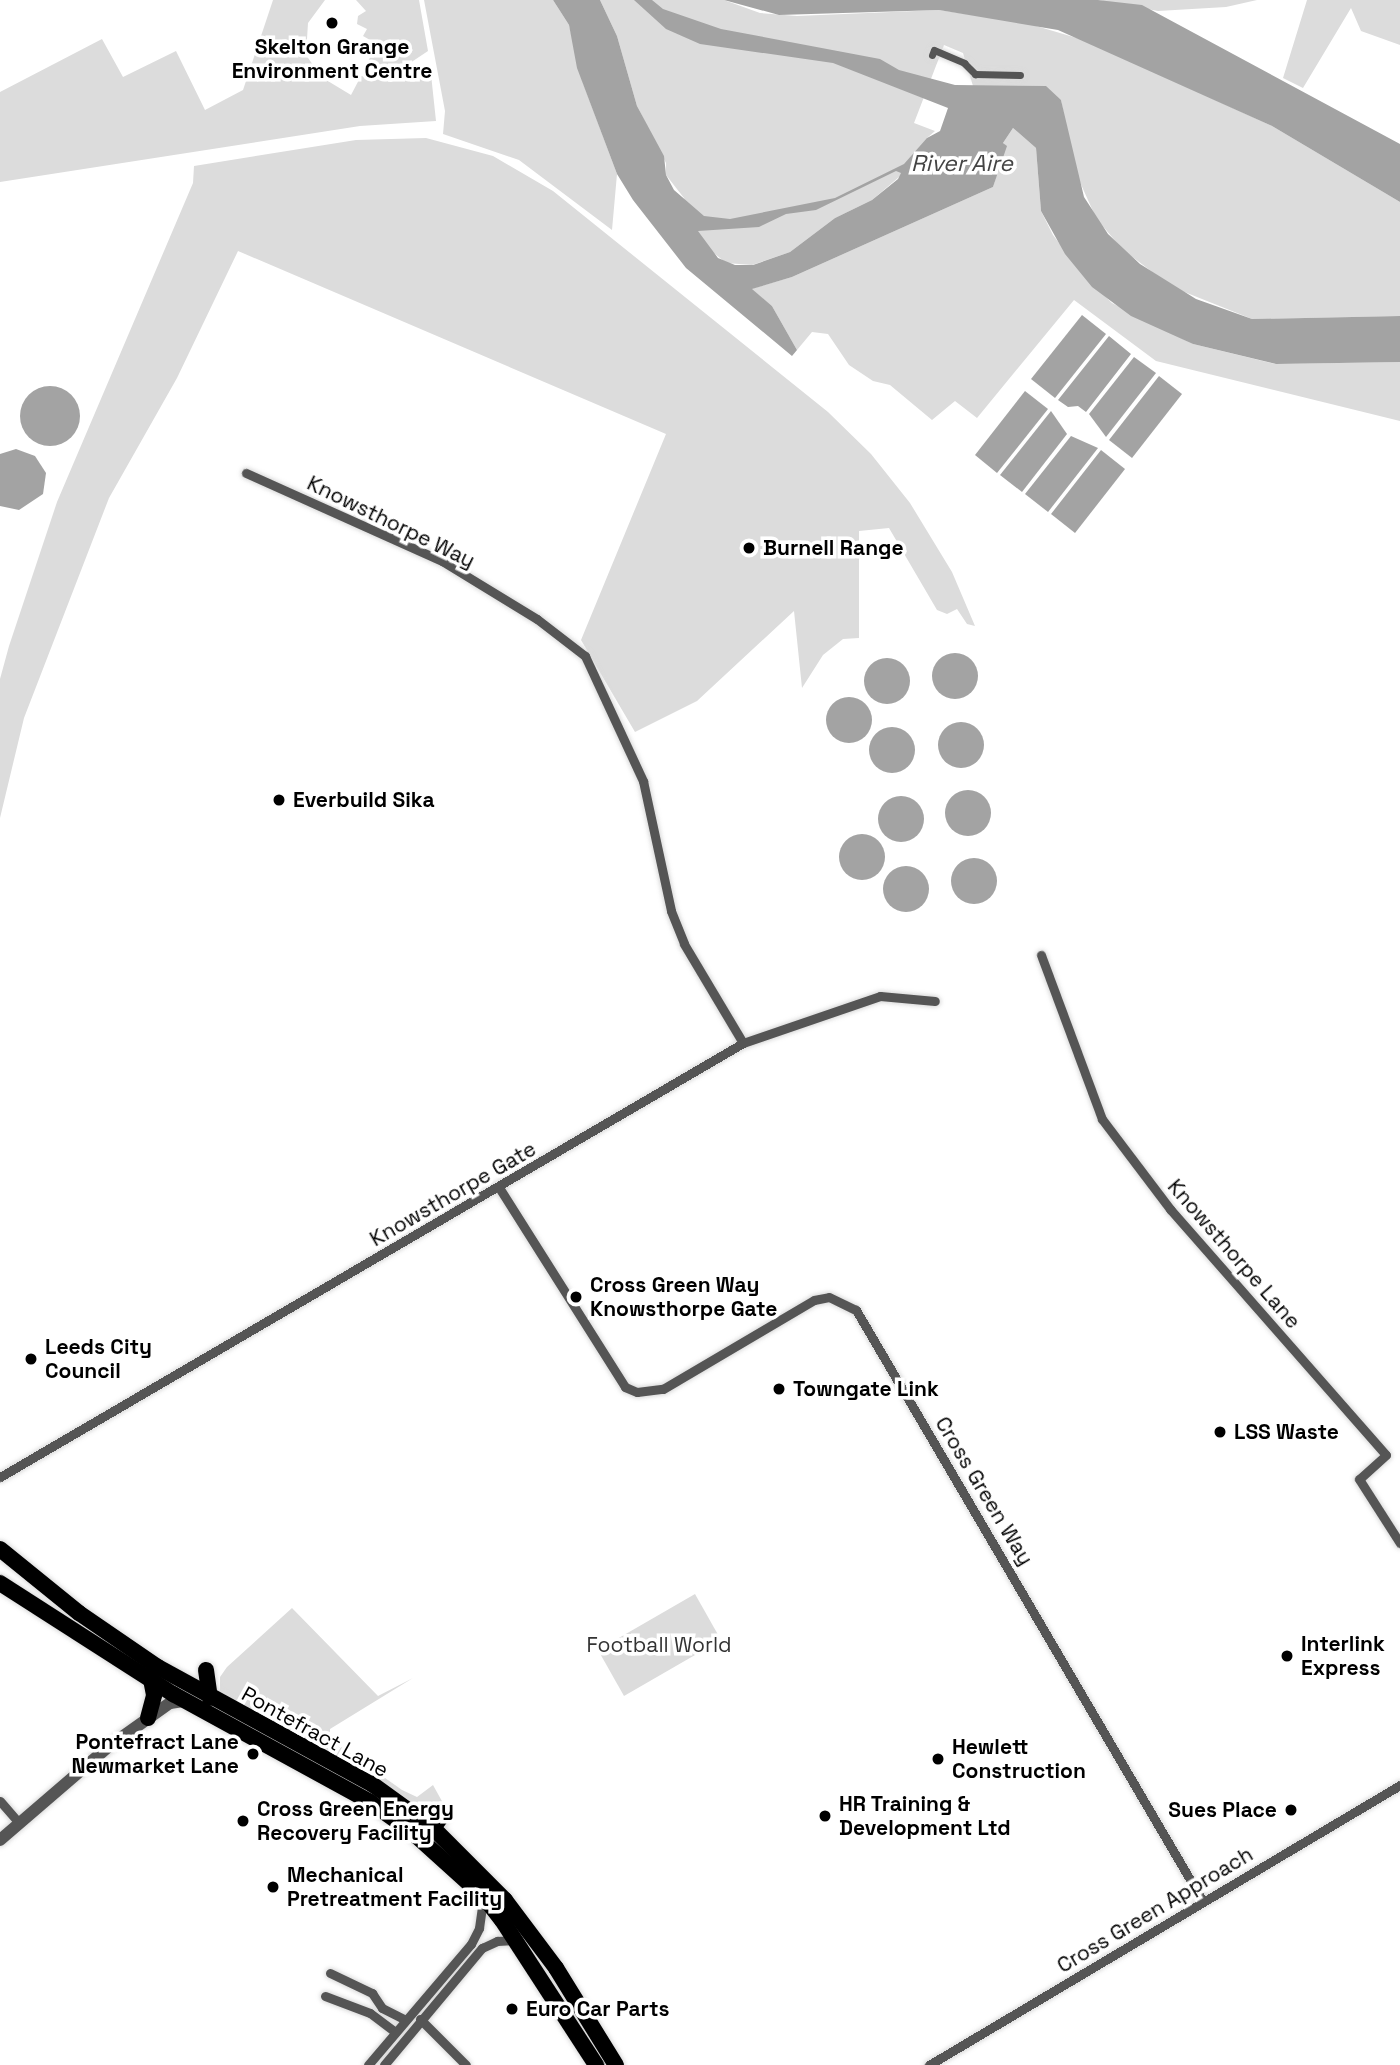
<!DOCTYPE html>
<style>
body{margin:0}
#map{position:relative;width:1400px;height:2065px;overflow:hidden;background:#fff;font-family:"Space Grotesk",sans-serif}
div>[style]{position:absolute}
.green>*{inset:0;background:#dcdcdc}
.water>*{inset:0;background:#a3a3a3}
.round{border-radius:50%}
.roads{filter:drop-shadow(0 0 2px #dbdbdb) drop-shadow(0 0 2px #dbdbdb)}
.pedestrian>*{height:7px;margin:-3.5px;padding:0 3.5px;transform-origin:3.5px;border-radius:3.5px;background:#555}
.minor>*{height:9px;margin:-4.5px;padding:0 4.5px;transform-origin:4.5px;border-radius:4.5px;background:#555}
.tertiary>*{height:12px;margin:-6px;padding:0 6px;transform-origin:6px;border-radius:6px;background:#555}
.trunk>*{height:16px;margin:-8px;padding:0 8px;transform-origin:8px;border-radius:8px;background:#000}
.dots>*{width:19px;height:19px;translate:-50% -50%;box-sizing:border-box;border:4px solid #fff;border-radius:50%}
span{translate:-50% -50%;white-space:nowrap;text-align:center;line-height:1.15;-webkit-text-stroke:7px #fff;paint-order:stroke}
.poi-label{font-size:21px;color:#000;font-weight:700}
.left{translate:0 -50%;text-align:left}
.right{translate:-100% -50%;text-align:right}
.street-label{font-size:21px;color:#000}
.park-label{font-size:21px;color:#333}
.water-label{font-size:23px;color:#444;font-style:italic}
</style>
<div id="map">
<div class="green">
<div style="clip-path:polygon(273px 0,325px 0,308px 23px,306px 55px,313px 65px,308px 69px,351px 95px,361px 76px,391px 82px,430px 65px,436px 121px,360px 126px,0 182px,0 92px,102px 39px,123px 77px,176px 51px,205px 110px,243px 90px)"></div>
<div style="clip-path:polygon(419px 0,428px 51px,395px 73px,364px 69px,377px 44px,363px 36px,367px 29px,357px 24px,358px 16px,366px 11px,356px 0)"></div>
<div style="clip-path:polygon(424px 0,553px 0,569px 25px,583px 83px,617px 174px,612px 230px,519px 160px,443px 134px,445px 111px)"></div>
<div style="clip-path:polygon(600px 0,724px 0,760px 13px,797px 16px,939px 10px,1026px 23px,1087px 41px,1272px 126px,1400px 202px,1400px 316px,1252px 319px,1172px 287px,1122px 249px,1096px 218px,1075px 171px,1061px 100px,997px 86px,973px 86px,963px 53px,944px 45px,914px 123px,935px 131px,927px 138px,931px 152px,920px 168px,905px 172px,872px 200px,835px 218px,790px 252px,752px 265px,726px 263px,703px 244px,684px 198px,666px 175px,666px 163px,637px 106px,617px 36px)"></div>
<div style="clip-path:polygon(1098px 0,1257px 0,1226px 7px,1158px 11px)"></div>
<div style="clip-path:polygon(1307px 0,1400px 0,1400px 45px,1361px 31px,1351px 8px,1303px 88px,1283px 78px)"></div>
<div style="clip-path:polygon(1013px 128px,1036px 148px,1041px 211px,1053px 235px,1084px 276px,1112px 303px,1193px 344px,1275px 364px,1400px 362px,1400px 421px,1156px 361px,1074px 300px,977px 418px,955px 401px,932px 420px,890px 385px,873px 381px,849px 365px,828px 334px,812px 332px,797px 350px,772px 306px,751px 289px,792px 277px,993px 187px,1006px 146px,1003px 143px)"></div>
<div style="clip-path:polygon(426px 138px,493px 156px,553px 191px,828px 412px,871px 454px,910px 503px,952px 572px,975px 626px,967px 624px,957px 609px,947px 614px,937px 610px,889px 528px,859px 531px,859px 638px,843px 639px,823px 655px,802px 688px,794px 611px,697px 701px,635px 732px,581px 640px,666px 434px,238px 251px,177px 378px,109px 498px,24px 718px,0 818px,0 679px,9px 646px,57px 502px,193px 183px,194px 166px,356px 140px)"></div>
<div style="clip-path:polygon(695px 1594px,721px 1640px,624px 1696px,598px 1650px)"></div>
<div style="clip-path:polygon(292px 1608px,378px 1696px,413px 1678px,330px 1729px,330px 1735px,337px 1744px,402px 1790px,417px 1797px,433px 1785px,443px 1803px,439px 1810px,427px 1812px,344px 1758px,220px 1692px,220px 1677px,227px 1667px)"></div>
</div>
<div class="water">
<div style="clip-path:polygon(evenodd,553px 0,600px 0,617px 36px,637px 106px,664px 156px,666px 175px,674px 190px,704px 216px,730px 219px,835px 198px,904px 164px,927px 138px,940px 131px,948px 108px,833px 63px,700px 44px,666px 29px,634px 0,652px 0,663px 9px,721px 29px,880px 59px,899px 70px,955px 85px,1046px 86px,1061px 100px,1084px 197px,1108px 234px,1140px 264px,1196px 299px,1252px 319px,1400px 316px,1400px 362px,1276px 364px,1193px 344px,1131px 316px,1092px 287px,1065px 254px,1041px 211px,1036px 148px,1013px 128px,1003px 143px,1007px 146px,993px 187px,792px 277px,752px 289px,772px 306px,797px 350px,792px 356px,686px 268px,633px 200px,617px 174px,577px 68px,569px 25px,553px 0,896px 171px,901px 173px,898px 179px,872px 200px,835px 218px,790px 252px,753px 265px,735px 265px,718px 258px,698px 231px,759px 227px,786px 214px,816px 210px,896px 171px)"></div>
<div style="clip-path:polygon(724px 0,1098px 0,1142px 5px,1400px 144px,1400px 202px,1272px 126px,1058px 30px,939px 10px,779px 15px)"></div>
<div style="clip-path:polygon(1082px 315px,1106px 334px,1055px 398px,1031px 379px)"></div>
<div style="clip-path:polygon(1109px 336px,1131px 354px,1086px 412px,1078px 406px,1068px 407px,1058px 400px)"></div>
<div style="clip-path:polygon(1134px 357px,1156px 373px,1106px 437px,1089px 414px)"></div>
<div style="clip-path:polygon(1159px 376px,1182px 394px,1132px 458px,1109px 440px)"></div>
<div class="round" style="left:20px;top:386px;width:60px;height:60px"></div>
<div style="clip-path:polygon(1025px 391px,1048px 409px,997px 473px,975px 455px)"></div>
<div style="clip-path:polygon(1051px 411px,1067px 434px,1022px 492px,1000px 475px)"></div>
<div style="clip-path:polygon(1071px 436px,1098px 448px,1048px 512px,1025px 494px)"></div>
<div style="clip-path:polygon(16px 449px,35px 456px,46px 473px,43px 494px,19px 510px,0 506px,0 454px)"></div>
<div style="clip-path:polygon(1101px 450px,1125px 469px,1075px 533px,1051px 514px)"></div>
<div class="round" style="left:932px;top:653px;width:46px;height:46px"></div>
<div class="round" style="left:864px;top:658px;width:46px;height:46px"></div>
<div class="round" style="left:826px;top:697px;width:46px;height:46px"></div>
<div class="round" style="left:938px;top:722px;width:46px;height:46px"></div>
<div class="round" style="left:869px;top:727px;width:46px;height:46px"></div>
<div class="round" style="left:945px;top:790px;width:46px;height:46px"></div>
<div class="round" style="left:878px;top:796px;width:46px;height:46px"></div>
<div class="round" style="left:839px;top:834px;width:46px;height:46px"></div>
<div class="round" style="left:951px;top:858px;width:46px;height:46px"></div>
<div class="round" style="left:883px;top:866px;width:46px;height:46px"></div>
</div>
<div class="roads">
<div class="pedestrian">
<div style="left:932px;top:55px;width:5px;rotate:-68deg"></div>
<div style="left:934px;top:50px;width:33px;rotate:23deg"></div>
<div style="left:964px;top:63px;width:16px;rotate:45deg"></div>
<div style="left:975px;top:74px;width:45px;rotate:1.3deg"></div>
</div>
<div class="minor">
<div style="left:246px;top:473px;width:215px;rotate:24.2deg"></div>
<div style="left:442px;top:561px;width:111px;rotate:31.4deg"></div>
<div style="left:537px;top:619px;width:61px;rotate:37.6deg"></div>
<div style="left:585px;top:656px;width:138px;rotate:65.1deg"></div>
<div style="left:643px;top:781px;width:133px;rotate:77.8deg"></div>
<div style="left:671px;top:911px;width:35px;rotate:68deg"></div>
<div style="left:684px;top:944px;width:115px;rotate:59.2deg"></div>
<div style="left:1041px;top:955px;width:175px;rotate:69.6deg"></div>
<div style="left:1102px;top:1119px;width:113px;rotate:52.9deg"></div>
<div style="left:1170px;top:1209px;width:327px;rotate:48.7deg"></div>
<div style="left:1386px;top:1455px;width:36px;rotate:138deg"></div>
<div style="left:1359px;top:1479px;width:76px;rotate:57.4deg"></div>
<div style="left:500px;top:1189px;width:234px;rotate:57.7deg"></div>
<div style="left:625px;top:1387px;width:13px;rotate:23deg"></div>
<div style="left:637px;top:1392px;width:26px;rotate:-7deg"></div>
<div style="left:663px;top:1389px;width:175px;rotate:-30.5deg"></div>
<div style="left:814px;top:1300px;width:15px;rotate:-11deg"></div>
<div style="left:829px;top:1297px;width:30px;rotate:26deg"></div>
<div style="left:856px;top:1310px;width:684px;rotate:59.61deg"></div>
<div style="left:0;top:1477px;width:860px;rotate:-30.29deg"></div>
<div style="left:743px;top:1043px;width:145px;rotate:-18.9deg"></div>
<div style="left:880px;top:996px;width:55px;rotate:5.2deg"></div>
<div style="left:0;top:1801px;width:29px;rotate:49deg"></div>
<div style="left:330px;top:1973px;width:47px;rotate:25.5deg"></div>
<div style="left:372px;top:1993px;width:18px;rotate:56deg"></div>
<div style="left:382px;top:2008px;width:25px;rotate:27deg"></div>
<div style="left:325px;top:1996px;width:48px;rotate:20.7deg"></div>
<div style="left:370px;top:2013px;width:31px;rotate:37deg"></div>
<div style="left:420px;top:2019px;width:65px;rotate:45deg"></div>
<div style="left:368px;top:2065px;width:159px;rotate:-49.6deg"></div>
<div style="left:471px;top:1944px;width:18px;rotate:-63deg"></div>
<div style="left:479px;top:1928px;width:30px;rotate:-82deg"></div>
<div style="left:384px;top:2065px;width:153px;rotate:-50.1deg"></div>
<div style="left:482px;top:1948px;width:17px;rotate:-25deg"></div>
<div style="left:497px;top:1941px;width:18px;rotate:-3deg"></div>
<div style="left:929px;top:2065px;width:548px;rotate:-30.73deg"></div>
</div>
<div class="tertiary">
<div style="left:0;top:1840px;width:143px;rotate:-40.7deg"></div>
<div style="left:108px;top:1747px;width:76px;rotate:-35.4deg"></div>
<div style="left:170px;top:1703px;width:15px;rotate:-8deg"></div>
</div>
<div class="trunk">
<div style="left:0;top:1549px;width:102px;rotate:39deg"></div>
<div style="left:79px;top:1613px;width:96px;rotate:34.4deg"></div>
<div style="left:158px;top:1667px;width:244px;rotate:28.7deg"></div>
<div style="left:372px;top:1784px;width:75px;rotate:35.8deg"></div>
<div style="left:433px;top:1828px;width:102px;rotate:45deg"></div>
<div style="left:505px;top:1900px;width:85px;rotate:53.1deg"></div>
<div style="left:556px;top:1968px;width:114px;rotate:58.3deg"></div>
<div style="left:0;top:1583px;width:206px;rotate:32.7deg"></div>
<div style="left:173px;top:1694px;width:225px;rotate:28.7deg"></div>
<div style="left:370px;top:1802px;width:50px;rotate:35.3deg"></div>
<div style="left:411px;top:1831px;width:97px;rotate:42.1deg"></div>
<div style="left:483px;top:1896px;width:31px;rotate:52deg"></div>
<div style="left:502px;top:1920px;width:173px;rotate:57deg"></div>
<div style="left:206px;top:1670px;width:28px;rotate:82deg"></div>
<div style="left:148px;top:1718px;width:24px;rotate:-75deg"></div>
<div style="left:154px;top:1695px;width:16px;rotate:-101deg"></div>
<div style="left:433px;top:1828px;width:17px;rotate:-54deg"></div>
</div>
</div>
<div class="dots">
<div style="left:332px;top:23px;background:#000"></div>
<div style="left:749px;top:548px;background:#000"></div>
<div style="left:279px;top:800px;background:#000"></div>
<div style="left:576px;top:1297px;background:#000"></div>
<div style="left:31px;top:1359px;background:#000"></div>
<div style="left:779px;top:1389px;background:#000"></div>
<div style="left:1220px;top:1432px;background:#000"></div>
<div style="left:1287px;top:1656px;background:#000"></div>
<div style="left:253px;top:1754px;background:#000"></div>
<div style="left:938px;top:1759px;background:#000"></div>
<div style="left:1291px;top:1810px;background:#000"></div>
<div style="left:825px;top:1816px;background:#000"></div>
<div style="left:243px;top:1821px;background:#000"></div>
<div style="left:273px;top:1887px;background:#000"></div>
<div style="left:512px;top:2009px;background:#000"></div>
</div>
<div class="poi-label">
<span style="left:332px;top:59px">Skelton Grange<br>Environment Centre</span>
<span class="left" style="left:763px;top:548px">Burnell Range</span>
<span class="left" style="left:293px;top:800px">Everbuild Sika</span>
<span class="left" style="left:590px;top:1297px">Cross Green Way<br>Knowsthorpe Gate</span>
<span class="left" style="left:45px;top:1359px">Leeds City<br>Council</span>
<span class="left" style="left:793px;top:1389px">Towngate Link</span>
<span class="left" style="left:1234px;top:1432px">LSS Waste</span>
<span class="left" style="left:1301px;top:1656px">Interlink<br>Express</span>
<span class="right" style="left:239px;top:1754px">Pontefract Lane<br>Newmarket Lane</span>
<span class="left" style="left:952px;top:1759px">Hewlett<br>Construction</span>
<span class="left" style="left:839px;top:1816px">HR Training &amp;<br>Development Ltd</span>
<span class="left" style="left:257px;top:1821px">Cross Green Energy<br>Recovery Facility</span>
<span class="right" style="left:1277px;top:1810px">Sues Place</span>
<span class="left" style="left:287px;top:1887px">Mechanical<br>Pretreatment Facility</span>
<span class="left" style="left:526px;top:2009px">Euro Car Parts</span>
</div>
<div class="street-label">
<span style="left:391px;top:522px;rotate:26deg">Knowsthorpe Way</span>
<span style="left:453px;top:1194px;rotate:-30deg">Knowsthorpe Gate</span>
<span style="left:1234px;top:1254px;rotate:49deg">Knowsthorpe Lane</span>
<span style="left:984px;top:1491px;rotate:59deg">Cross Green Way</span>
<span style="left:315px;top:1732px;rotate:29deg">Pontefract Lane</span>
<span style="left:1155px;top:1910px;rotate:-31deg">Cross Green Approach</span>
</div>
<div class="park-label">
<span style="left:659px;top:1645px">Football World</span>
</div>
<div class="water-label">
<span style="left:962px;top:163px">River Aire</span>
</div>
</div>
